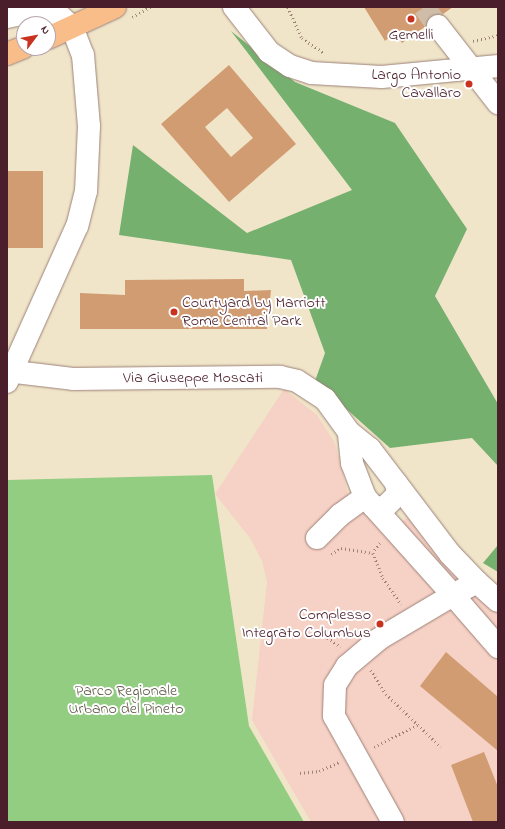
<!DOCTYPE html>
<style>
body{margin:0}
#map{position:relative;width:505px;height:829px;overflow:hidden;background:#f0e5c9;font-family:"Indie Flower",sans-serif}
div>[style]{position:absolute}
.built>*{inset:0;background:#f6d1c5}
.green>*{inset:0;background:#92cd81}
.forest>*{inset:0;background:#75b06f}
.building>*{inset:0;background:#d19c72}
.minor-tunnel>*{height:22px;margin-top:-11px;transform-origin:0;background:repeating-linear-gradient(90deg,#cfbda9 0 22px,transparent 0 33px)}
.path>*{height:2.5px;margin-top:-1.25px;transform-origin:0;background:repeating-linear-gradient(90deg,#9d827a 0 1px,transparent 0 4px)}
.roads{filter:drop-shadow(0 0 1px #9d827a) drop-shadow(0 0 1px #9d827a)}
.minor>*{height:22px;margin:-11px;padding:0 11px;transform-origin:11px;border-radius:11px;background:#fff}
.major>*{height:22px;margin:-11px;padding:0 11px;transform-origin:11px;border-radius:11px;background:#f8bd89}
.dots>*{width:11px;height:11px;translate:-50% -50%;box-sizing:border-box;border:2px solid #fff;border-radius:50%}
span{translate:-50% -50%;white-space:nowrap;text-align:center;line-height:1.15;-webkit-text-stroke:4px #fff;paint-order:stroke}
.poi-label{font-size:16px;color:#4a1f2b}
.right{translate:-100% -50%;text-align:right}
.left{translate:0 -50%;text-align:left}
.street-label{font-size:16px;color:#4a1f2b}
.park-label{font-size:16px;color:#635c49}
.frame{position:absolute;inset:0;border:8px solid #4a1f2b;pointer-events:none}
.north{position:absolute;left:16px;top:16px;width:40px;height:40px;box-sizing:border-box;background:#fff;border:1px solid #b7a5aa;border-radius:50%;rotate:58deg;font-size:11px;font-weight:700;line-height:16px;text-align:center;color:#4a1f2b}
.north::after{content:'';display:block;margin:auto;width:14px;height:18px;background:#c8321e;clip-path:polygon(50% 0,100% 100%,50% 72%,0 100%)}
</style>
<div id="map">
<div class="built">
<div style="clip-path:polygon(284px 389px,317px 415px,335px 443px,350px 502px,389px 530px,422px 508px,498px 591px,498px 822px,311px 822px,252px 720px,267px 582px,262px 561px,250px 538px,215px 494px)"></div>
</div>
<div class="green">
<div style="clip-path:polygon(212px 475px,249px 726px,304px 822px,7px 822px,7px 480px)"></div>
</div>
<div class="forest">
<div style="clip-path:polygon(231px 31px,295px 82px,395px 123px,467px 229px,435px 296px,498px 404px,498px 466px,472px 438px,390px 448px,315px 381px,325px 353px,291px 260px,119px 235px,133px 145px,247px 233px,352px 190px)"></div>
<div style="clip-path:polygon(498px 545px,498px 572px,483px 563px)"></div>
</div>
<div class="building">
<div style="clip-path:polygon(364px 7px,453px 7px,443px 14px,431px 16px,426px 26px,402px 43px,395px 33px,385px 41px)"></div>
<div style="clip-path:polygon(evenodd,229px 65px,296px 144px,229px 202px,161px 124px,229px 65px,227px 108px,253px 138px,231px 157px,205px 127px,227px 108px)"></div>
<div style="clip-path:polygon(7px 171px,43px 171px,43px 248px,7px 248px)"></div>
<div style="clip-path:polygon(244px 279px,244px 291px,271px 290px,267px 329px,80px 329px,80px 293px,125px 295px,125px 280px)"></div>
<div style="clip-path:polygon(446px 652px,498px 697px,498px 751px,420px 686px)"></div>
<div style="clip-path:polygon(484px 752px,498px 787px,498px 822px,473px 822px,451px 765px)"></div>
</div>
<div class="minor-tunnel">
<div style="left:424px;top:7px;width:24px;rotate:54deg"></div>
</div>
<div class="path">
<div style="left:288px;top:7px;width:34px;rotate:66deg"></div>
<div style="left:302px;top:38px;width:27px;rotate:34deg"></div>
<div style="left:132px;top:17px;width:21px;rotate:-29deg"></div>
<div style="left:473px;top:41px;width:26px;rotate:-13deg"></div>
<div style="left:380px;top:543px;width:12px;rotate:125deg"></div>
<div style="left:373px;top:553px;width:27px;rotate:68deg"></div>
<div style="left:383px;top:578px;width:32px;rotate:55deg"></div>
<div style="left:331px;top:554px;width:12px;rotate:-31deg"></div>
<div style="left:341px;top:548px;width:32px;rotate:9deg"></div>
<div style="left:321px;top:633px;width:24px;rotate:35deg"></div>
<div style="left:371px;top:670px;width:28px;rotate:58deg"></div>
<div style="left:386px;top:694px;width:76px;rotate:43.9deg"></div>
<div style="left:374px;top:747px;width:51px;rotate:-27.1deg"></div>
<div style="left:300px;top:773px;width:19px;rotate:-6deg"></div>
<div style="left:319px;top:771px;width:22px;rotate:-24deg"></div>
</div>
<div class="roads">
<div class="minor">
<div style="left:234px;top:7px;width:57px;rotate:52.1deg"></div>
<div style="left:269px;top:52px;width:25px;rotate:34deg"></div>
<div style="left:290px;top:66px;width:22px;rotate:18deg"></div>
<div style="left:311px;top:73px;width:71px;rotate:3.2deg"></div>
<div style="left:382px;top:77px;width:117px;rotate:-5.4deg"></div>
<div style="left:7px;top:17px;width:35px;rotate:-12deg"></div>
<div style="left:41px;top:10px;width:17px;rotate:13deg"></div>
<div style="left:58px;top:14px;width:19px;rotate:43deg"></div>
<div style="left:72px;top:27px;width:30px;rotate:69deg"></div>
<div style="left:83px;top:55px;width:71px;rotate:85.2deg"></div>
<div style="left:89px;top:126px;width:65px;rotate:92.6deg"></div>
<div style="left:86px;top:191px;width:36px;rotate:104deg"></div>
<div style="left:77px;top:226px;width:171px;rotate:114.2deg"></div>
<div style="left:438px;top:26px;width:98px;rotate:52.1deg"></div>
<div style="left:7px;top:371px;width:66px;rotate:6.9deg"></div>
<div style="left:73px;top:379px;width:207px;rotate:-0.6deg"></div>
<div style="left:280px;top:377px;width:17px;rotate:13deg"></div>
<div style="left:297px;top:381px;width:33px;rotate:33deg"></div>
<div style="left:325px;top:399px;width:41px;rotate:54deg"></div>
<div style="left:349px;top:432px;width:27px;rotate:39deg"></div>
<div style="left:370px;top:449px;width:43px;rotate:52.6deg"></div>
<div style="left:396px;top:483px;width:11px;rotate:80deg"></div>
<div style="left:398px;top:494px;width:20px;rotate:135deg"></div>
<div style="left:384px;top:508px;width:10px;rotate:-174deg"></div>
<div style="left:374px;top:507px;width:13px;rotate:-132deg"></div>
<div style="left:365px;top:497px;width:36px;rotate:-111deg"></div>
<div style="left:352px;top:463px;width:31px;rotate:-96deg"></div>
<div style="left:396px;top:483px;width:89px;rotate:52.7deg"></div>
<div style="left:450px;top:554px;width:39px;rotate:46deg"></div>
<div style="left:374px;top:507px;width:118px;rotate:48.1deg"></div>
<div style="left:453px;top:595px;width:86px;rotate:149.3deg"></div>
<div style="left:379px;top:639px;width:42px;rotate:139.8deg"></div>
<div style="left:347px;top:666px;width:22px;rotate:122deg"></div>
<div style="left:335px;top:685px;width:31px;rotate:92deg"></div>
<div style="left:334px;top:716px;width:121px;rotate:60.9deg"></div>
<div style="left:317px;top:538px;width:33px;rotate:-45deg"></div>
<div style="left:340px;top:515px;width:31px;rotate:-36deg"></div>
<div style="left:498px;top:601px;width:28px;rotate:-138deg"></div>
<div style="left:477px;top:582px;width:27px;rotate:152deg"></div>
<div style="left:453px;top:595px;width:69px;rotate:49.1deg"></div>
</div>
<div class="major">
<div style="left:48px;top:38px;width:74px;rotate:-24.8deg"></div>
<div style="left:7px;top:54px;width:18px;rotate:-22deg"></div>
</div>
</div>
<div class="dots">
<div style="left:411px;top:19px;background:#c8321e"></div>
<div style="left:469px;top:84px;background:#c8321e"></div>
<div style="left:174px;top:312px;background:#c8321e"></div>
<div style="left:380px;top:624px;background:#c8321e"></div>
</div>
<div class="poi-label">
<span style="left:411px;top:35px">Gemelli</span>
<span class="right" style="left:461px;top:84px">Largo Antonio<br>Cavallaro</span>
<span class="left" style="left:182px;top:312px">Courtyard by Marriott<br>Rome Central Park</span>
<span class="right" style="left:371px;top:624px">Complesso<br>Integrato Columbus</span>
</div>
<div class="street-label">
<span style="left:193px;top:378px">Via Giuseppe Moscati</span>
</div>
<div class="park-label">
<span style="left:126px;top:700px">Parco Regionale<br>Urbano del Pineto</span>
</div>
<div class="frame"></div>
<div class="north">N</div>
</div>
